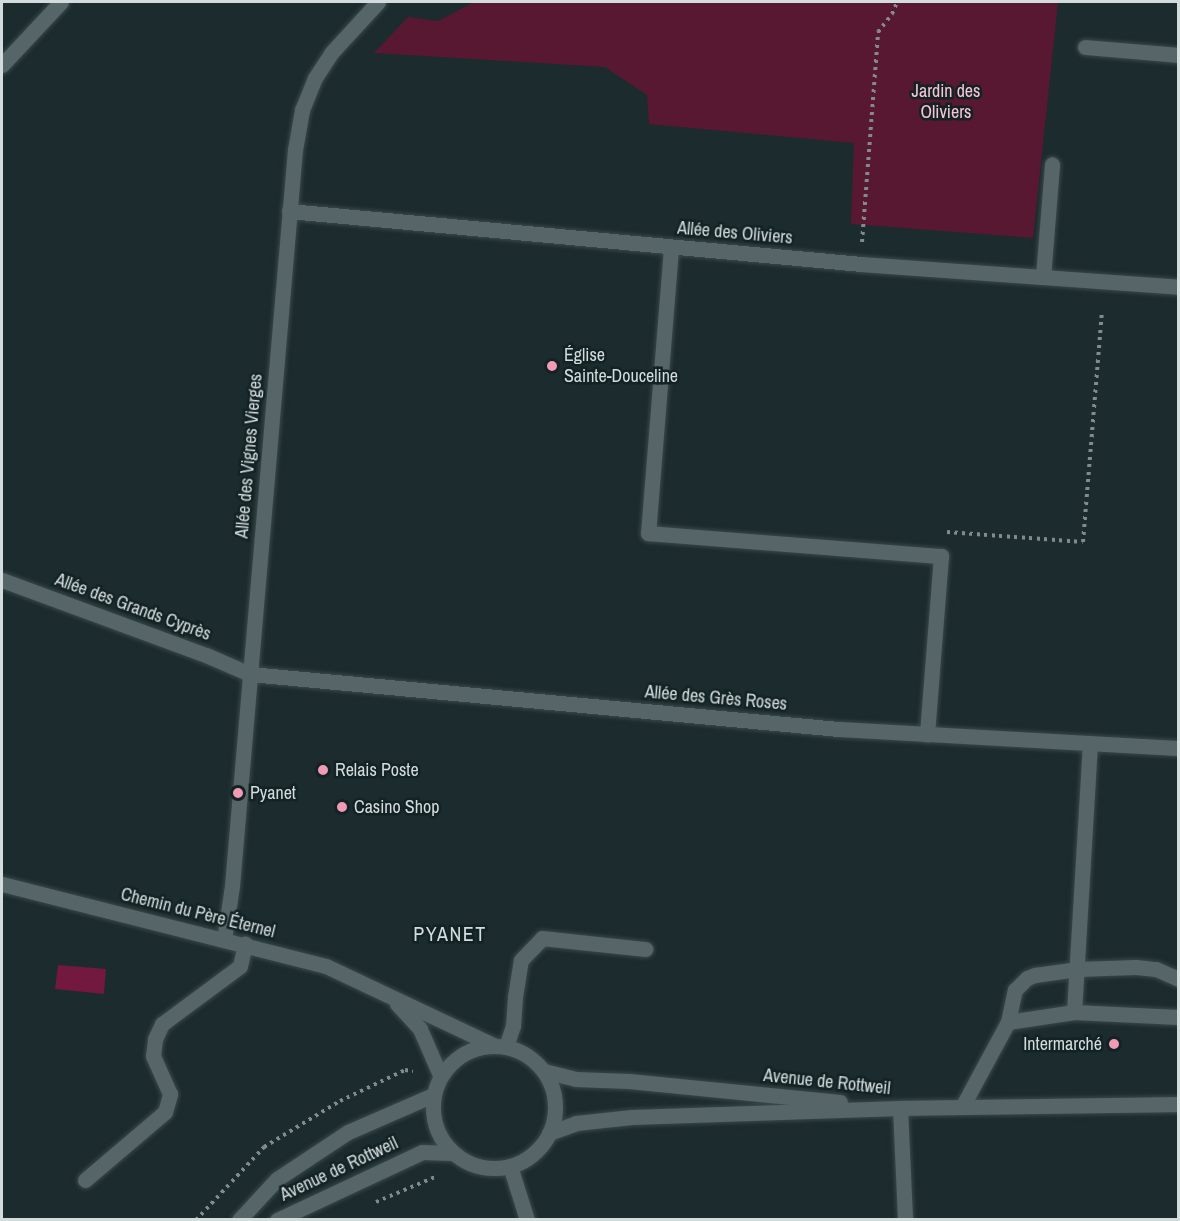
<!DOCTYPE html>
<meta charset="utf-8">
<style>
body{margin:0}
#map{position:relative;width:1180px;height:1221px;overflow:hidden;background:#1c2b2d;font-family:"Archivo Narrow",sans-serif}
div>[style]{position:absolute}
.green>*{inset:0;background:#581831}
.water>*{inset:0;background:#73183f}
.path>*{height:4px;margin-top:-2px;transform-origin:0;background:repeating-linear-gradient(90deg,#7f8b8c 0 3px,transparent 0 7.5px)}
.roads{filter:drop-shadow(0 0 2px #3b484a) drop-shadow(0 0 2px #3b484a)}
.lane>*{height:15px;margin:-7.5px;padding:0 7.5px;transform-origin:7.5px;border-radius:7.5px;background:#566668}
.street>*{height:15px;margin:-7.5px;padding:0 7.5px;transform-origin:7.5px;border-radius:7.5px;background:#566668}
.secondary>*{height:15px;margin:-7.5px;padding:0 7.5px;transform-origin:7.5px;border-radius:7.5px;background:#566668}
.secondary>.ring{margin:-7.5px;padding:0;box-sizing:content-box;background:none;border:15px solid #566668;border-radius:50%}
.dots>*{width:16px;height:16px;translate:-50% -50%;box-sizing:border-box;border:3px solid #132224;border-radius:50%}
span{translate:-50% -50%;white-space:nowrap;text-align:center;line-height:1.15;-webkit-text-stroke:5px #132224;paint-order:stroke}
.park-label{font-size:18px;color:#f9c4d3}
.street-label{font-size:18px;color:#d3dcdd}
.poi-label{font-size:18px;color:#d3dcdd}
.left{translate:0 -50%;text-align:left}
.right{translate:-100% -50%;text-align:right}
.neighbourhood-label{font-size:20px;color:#d3dcdd;letter-spacing:1.5px}
.frame{position:absolute;inset:0;border:3px solid #d3dcdd;pointer-events:none}
</style>
<div id="map">
<div class="green">
<div style="clip-path:polygon(474px 2px,1058px 2px,1033px 238px,851px 224px,854px 143px,649px 124px,647px 95px,605px 67px,374px 53px,408px 17px,438px 21px)"></div>
</div>
<div class="water">
<div style="clip-path:polygon(58px 965px,106px 969px,104px 994px,55px 989px)"></div>
</div>
<div class="path">
<div style="left:862px;top:242px;width:211px;rotate:-85.6deg"></div>
<div style="left:878px;top:32px;width:23px;rotate:-52deg"></div>
<div style="left:892px;top:14px;width:13px;rotate:-67deg"></div>
<div style="left:947px;top:532px;width:136px;rotate:4.2deg"></div>
<div style="left:1083px;top:542px;width:230px;rotate:-85.3deg"></div>
<div style="left:376px;top:1202px;width:64px;rotate:-23deg"></div>
<div style="left:196px;top:1220px;width:100px;rotate:-47deg"></div>
<div style="left:264px;top:1147px;width:89px;rotate:-31.2deg"></div>
<div style="left:340px;top:1101px;width:72px;rotate:-25.5deg"></div>
<div style="left:405px;top:1070px;width:8px;rotate:7deg"></div>
</div>
<div class="roads">
<div class="lane">
<div style="left:1074px;top:1012px;width:269px;rotate:-86.6deg"></div>
<div style="left:1008px;top:1022px;width:33px;rotate:-78deg"></div>
<div style="left:1015px;top:990px;width:17px;rotate:-45deg"></div>
<div style="left:1027px;top:978px;width:9px;rotate:-21deg"></div>
<div style="left:1035px;top:975px;width:42px;rotate:-8.1deg"></div>
<div style="left:1077px;top:969px;width:59px;rotate:-1.9deg"></div>
<div style="left:1136px;top:967px;width:20px;rotate:6deg"></div>
<div style="left:1156px;top:969px;width:24px;rotate:24deg"></div>
<div style="left:962px;top:1107px;width:97px;rotate:-61.6deg"></div>
<div style="left:1008px;top:1022px;width:67px;rotate:-8.6deg"></div>
<div style="left:1074px;top:1012px;width:104px;rotate:2.8deg"></div>
</div>
<div class="street">
<div style="left:1085px;top:47px;width:93px;rotate:4.9deg"></div>
<div style="left:2px;top:65px;width:86px;rotate:-46.9deg"></div>
<div style="left:289px;top:211px;width:574px;rotate:5.29deg"></div>
<div style="left:861px;top:264px;width:318px;rotate:4.1deg"></div>
<div style="left:671px;top:248px;width:286px;rotate:94.6deg"></div>
<div style="left:648px;top:533px;width:294px;rotate:4.5deg"></div>
<div style="left:941px;top:556px;width:179px;rotate:94.5deg"></div>
<div style="left:1043px;top:277px;width:113px;rotate:-85.4deg"></div>
<div style="left:2px;top:580px;width:217px;rotate:20.2deg"></div>
<div style="left:206px;top:655px;width:48px;rotate:23.4deg"></div>
<div style="left:250px;top:674px;width:591px;rotate:5.34deg"></div>
<div style="left:838px;top:729px;width:341px;rotate:3.2deg"></div>
<div style="left:2px;top:884px;width:334px;rotate:14.2deg"></div>
<div style="left:326px;top:966px;width:185px;rotate:25.3deg"></div>
<div style="left:224px;top:940px;width:55px;rotate:-81.6deg"></div>
<div style="left:232px;top:886px;width:739px;rotate:-85.11deg"></div>
<div style="left:295px;top:150px;width:41px;rotate:-80.1deg"></div>
<div style="left:302px;top:110px;width:35px;rotate:-68deg"></div>
<div style="left:315px;top:78px;width:31px;rotate:-57deg"></div>
<div style="left:332px;top:52px;width:68px;rotate:-47.4deg"></div>
<div style="left:397px;top:1004px;width:34px;rotate:47deg"></div>
<div style="left:420px;top:1029px;width:50px;rotate:66.5deg"></div>
<div style="left:506px;top:1047px;width:22px;rotate:-72deg"></div>
<div style="left:513px;top:1026px;width:29px;rotate:-86deg"></div>
<div style="left:515px;top:997px;width:37px;rotate:-81deg"></div>
<div style="left:521px;top:960px;width:30px;rotate:-46deg"></div>
<div style="left:542px;top:938px;width:104px;rotate:6.1deg"></div>
<div style="left:900px;top:1108px;width:112px;rotate:87.4deg"></div>
<div style="left:510px;top:1166px;width:57px;rotate:72.5deg"></div>
<div style="left:85px;top:1180px;width:105px;rotate:-40.4deg"></div>
<div style="left:165px;top:1112px;width:19px;rotate:-74deg"></div>
<div style="left:170px;top:1094px;width:42px;rotate:-114.1deg"></div>
<div style="left:153px;top:1056px;width:17px;rotate:-83deg"></div>
<div style="left:155px;top:1039px;width:17px;rotate:-65deg"></div>
<div style="left:162px;top:1024px;width:97px;rotate:-36.6deg"></div>
<div style="left:240px;top:966px;width:23px;rotate:-77deg"></div>
</div>
<div class="secondary">
<div class="ring" style="left:433px;top:1046px;width:107px;height:107px"></div>
<div style="left:544px;top:1071px;width:32px;rotate:14deg"></div>
<div style="left:575px;top:1079px;width:54px;rotate:2.1deg"></div>
<div style="left:629px;top:1081px;width:212px;rotate:5.7deg"></div>
<div style="left:549px;top:1133px;width:29px;rotate:-20deg"></div>
<div style="left:576px;top:1123px;width:56px;rotate:-6.1deg"></div>
<div style="left:632px;top:1117px;width:268px;rotate:-1.9deg"></div>
<div style="left:900px;top:1108px;width:278px;rotate:-0.8deg"></div>
<div style="left:239px;top:1220px;width:56px;rotate:-47.2deg"></div>
<div style="left:277px;top:1179px;width:85px;rotate:-33.5deg"></div>
<div style="left:348px;top:1132px;width:93px;rotate:-23.5deg"></div>
<div style="left:277px;top:1220px;width:160px;rotate:-25.1deg"></div>
<div style="left:422px;top:1152px;width:31px;rotate:2deg"></div>
</div>
</div>
<div class="dots">
<div style="left:552px;top:366px;background:#f09ab4"></div>
<div style="left:323px;top:770px;background:#f09ab4"></div>
<div style="left:238px;top:793px;background:#f09ab4"></div>
<div style="left:342px;top:807px;background:#f09ab4"></div>
<div style="left:1114px;top:1044px;background:#f09ab4"></div>
</div>
<div class="park-label">
<span style="left:946px;top:102px">Jardin des<br>Oliviers</span>
</div>
<div class="street-label">
<span style="left:735px;top:233px;rotate:5deg">Allée des Oliviers</span>
<span style="left:249px;top:456px;rotate:-85deg">Allée des Vignes Vierges</span>
<span style="left:133px;top:607px;rotate:20deg">Allée des Grands Cyprès</span>
<span style="left:716px;top:698px;rotate:5deg">Allée des Grès Roses</span>
<span style="left:198px;top:913px;rotate:14deg">Chemin du Père Éternel</span>
<span style="left:827px;top:1082px;rotate:6deg">Avenue de Rottweil</span>
<span style="left:339px;top:1169px;rotate:-25deg">Avenue de Rottweil</span>
</div>
<div class="poi-label">
<span class="left" style="left:564px;top:366px">Église<br>Sainte-Douceline</span>
<span class="left" style="left:335px;top:770px">Relais Poste</span>
<span class="left" style="left:250px;top:793px">Pyanet</span>
<span class="left" style="left:354px;top:807px">Casino Shop</span>
<span class="right" style="left:1102px;top:1044px">Intermarché</span>
</div>
<div class="neighbourhood-label">
<span style="left:450px;top:933px">PYANET</span>
</div>
<div class="frame"></div>
</div>
